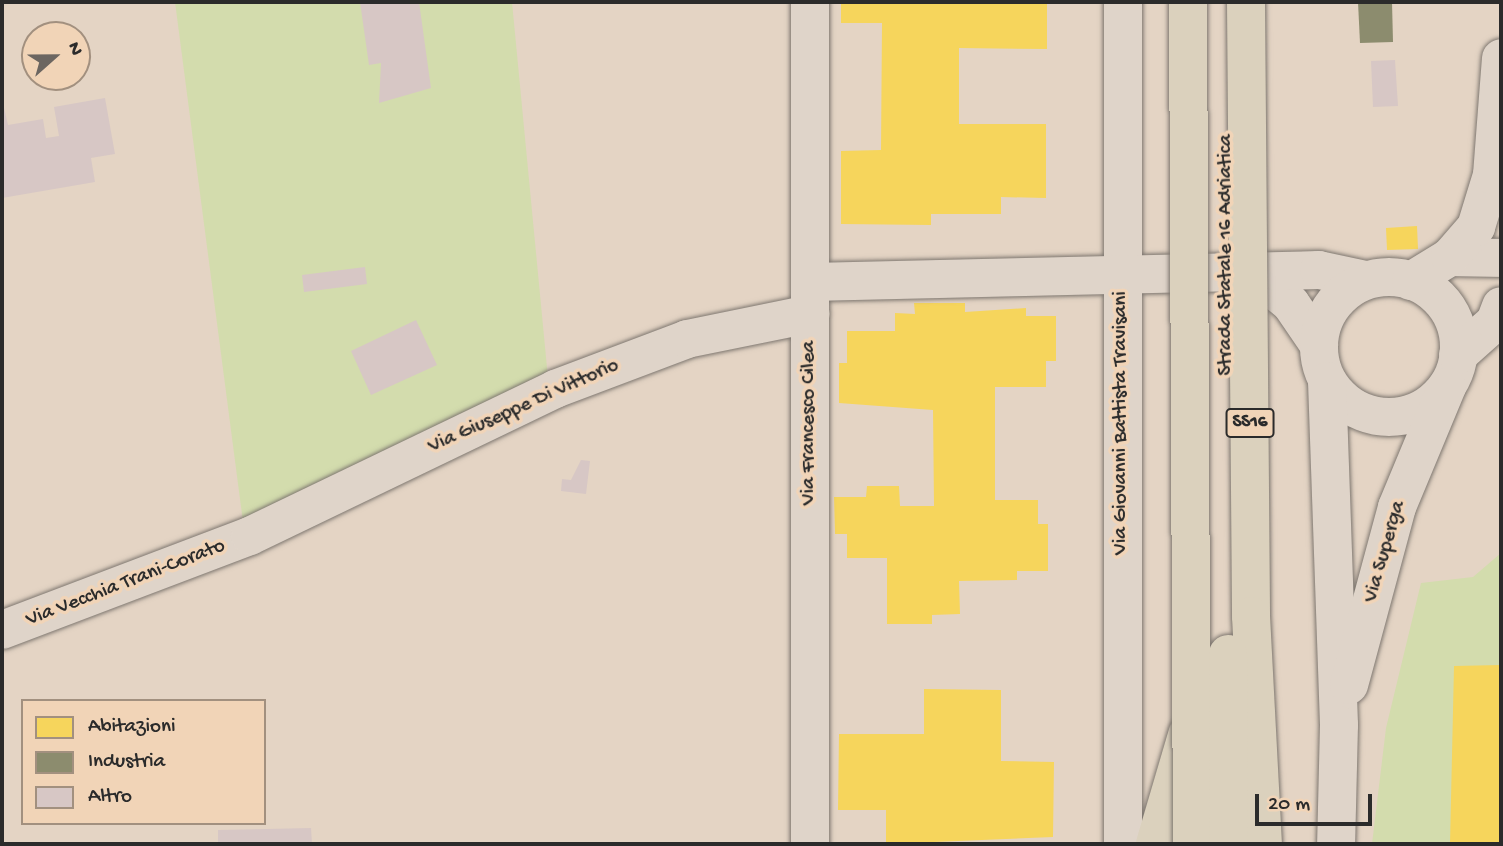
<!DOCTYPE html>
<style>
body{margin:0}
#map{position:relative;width:1503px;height:846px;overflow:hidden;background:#e4d4c4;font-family:"Gochi Hand",sans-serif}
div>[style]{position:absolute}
.green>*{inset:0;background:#d3dcad}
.homes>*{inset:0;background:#f6d55c}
.industry>*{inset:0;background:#8c8c6e}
.building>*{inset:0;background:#d7c7c5}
.roads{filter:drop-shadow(0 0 2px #7e7770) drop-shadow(0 0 2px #7e7770)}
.minor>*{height:38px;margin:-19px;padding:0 19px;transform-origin:19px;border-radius:19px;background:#dfd4c9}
.tertiary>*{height:38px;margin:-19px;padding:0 19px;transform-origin:19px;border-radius:19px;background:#dfd4c9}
.tertiary>.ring{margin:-19px;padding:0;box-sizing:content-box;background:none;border:38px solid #dfd4c9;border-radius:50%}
.trunk>*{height:38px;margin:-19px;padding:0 19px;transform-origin:19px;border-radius:19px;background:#dbd1bd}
.bridges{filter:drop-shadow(0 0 2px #7e7770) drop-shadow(0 0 2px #7e7770)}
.trunk-bridge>*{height:38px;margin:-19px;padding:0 19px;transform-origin:19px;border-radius:19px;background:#dbd1bd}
span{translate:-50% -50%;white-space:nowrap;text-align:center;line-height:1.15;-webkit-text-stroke:7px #f1d4b7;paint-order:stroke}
.shield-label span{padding:2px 5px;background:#f1d4b7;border:2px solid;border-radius:5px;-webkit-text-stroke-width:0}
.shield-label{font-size:19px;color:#2b2b2b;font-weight:700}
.street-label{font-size:21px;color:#2b2b2b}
.frame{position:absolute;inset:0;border:4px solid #2b2b2b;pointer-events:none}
.legend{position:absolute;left:21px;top:699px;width:245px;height:126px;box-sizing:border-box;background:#f1d4b7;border:2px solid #a2907f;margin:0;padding:9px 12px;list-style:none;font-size:21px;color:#2b2b2b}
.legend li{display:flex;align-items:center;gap:14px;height:35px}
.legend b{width:35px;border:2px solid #a2907f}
.north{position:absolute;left:21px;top:21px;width:70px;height:70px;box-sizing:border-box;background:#f1d4b7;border:2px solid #a2907f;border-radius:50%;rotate:69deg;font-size:19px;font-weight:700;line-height:28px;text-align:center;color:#2b2b2b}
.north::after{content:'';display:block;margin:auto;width:24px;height:32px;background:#6c6661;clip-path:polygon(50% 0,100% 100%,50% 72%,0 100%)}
.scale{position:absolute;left:1255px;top:794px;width:117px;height:32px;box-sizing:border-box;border:4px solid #2b2b2b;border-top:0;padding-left:9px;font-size:21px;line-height:24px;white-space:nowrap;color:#2b2b2b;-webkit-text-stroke:5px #f1d4b7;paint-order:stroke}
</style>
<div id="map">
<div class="green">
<div style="clip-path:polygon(175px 2px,512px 2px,548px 378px,243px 522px)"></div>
<div style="clip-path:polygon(1501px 553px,1501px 844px,1372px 844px,1386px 728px,1421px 583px,1473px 577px)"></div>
</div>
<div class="homes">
<div style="clip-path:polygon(841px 2px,1047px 2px,1047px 49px,959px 48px,959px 124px,1046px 124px,1046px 198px,1001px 197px,1001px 214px,931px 214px,931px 225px,841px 224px,841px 151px,881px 150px,882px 23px,841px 23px)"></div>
<div style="clip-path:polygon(1417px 226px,1418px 249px,1387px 250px,1386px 228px)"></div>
<div style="clip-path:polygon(914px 303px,965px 303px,965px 312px,1026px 308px,1026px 316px,1056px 316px,1056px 361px,1046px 361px,1046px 387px,995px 387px,995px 500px,1038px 500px,1038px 524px,1048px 524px,1048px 571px,1017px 571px,1017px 580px,959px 581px,960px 614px,932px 615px,932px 624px,887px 624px,887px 558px,847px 558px,847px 534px,835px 534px,834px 497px,866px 497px,867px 486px,899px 486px,900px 506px,934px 506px,933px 410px,839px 403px,839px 363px,847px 363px,847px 331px,895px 331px,895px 313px,915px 314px)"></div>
<div style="clip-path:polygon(1501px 665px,1501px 844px,1450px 844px,1454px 666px)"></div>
<div style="clip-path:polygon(924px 689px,1001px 690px,1001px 761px,1054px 762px,1053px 837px,886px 844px,886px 810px,838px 810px,839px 734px,924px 734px)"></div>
</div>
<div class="industry">
<div style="clip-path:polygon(1358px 2px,1392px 2px,1393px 42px,1360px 43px)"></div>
</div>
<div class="building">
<div style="clip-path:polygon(360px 2px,419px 2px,431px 88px,379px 103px,381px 63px,369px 65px)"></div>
<div style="clip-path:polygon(1395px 60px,1398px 106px,1373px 107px,1371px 61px)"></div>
<div style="clip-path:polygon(105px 98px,115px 154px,91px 158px,95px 182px,2px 198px,2px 99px,8px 125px,43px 119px,46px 138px,59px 136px,54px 107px)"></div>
<div style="clip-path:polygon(365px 267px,367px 284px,304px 292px,302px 275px)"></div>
<div style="clip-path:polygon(416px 320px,437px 365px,371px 395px,351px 351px)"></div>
<div style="clip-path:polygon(581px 460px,590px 461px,586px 494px,561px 491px,562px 479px,571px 480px)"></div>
<div style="clip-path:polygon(311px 828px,312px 844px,218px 844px,218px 830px)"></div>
</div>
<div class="roads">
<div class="minor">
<div style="left:1123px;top:2px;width:842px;rotate:90deg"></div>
<div style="left:1450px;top:257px;width:51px;rotate:1.1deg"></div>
<div style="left:1256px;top:275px;width:45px;rotate:39.6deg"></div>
<div style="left:1291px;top:304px;width:50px;rotate:55.7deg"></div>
<div style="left:811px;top:282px;width:508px;rotate:-1.35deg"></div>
<div style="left:1319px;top:270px;width:48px;rotate:12deg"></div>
<div style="left:2px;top:630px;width:265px;rotate:-20.8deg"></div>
<div style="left:250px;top:536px;width:339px;rotate:-25.7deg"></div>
<div style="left:555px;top:389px;width:141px;rotate:-20.7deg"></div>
<div style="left:687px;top:339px;width:126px;rotate:-11.5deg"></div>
<div style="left:810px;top:844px;width:842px;rotate:-90deg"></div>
</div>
<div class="tertiary">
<div class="ring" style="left:1319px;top:277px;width:102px;height:102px"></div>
<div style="left:1411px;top:281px;width:46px;rotate:-31.6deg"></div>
<div style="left:1450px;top:257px;width:40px;rotate:-49deg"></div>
<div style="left:1476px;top:227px;width:54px;rotate:-72.9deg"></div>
<div style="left:1492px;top:175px;width:117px;rotate:-85.6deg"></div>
<div style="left:1458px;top:355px;width:50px;rotate:-41.7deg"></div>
<div style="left:1495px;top:322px;width:17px;rotate:-69deg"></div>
<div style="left:1327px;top:381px;width:344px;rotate:88deg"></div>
<div style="left:1339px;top:725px;width:119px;rotate:91.4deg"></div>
<div style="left:1349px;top:685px;width:184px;rotate:-74.9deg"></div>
<div style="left:1397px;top:507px;width:130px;rotate:-67.4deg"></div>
</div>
<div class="trunk">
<div style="left:1155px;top:844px;width:114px;rotate:-73.6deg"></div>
</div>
</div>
<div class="bridges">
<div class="trunk-bridge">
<div style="left:1188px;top:2px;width:842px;rotate:89.73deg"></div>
<div style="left:1246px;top:2px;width:614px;rotate:89.53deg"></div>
<div style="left:1251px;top:616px;width:228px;rotate:87deg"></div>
<div style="left:1228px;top:654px;width:190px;rotate:89.7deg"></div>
</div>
</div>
<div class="shield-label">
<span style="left:1250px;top:423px">SS16</span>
</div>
<div class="street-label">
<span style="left:1227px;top:255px;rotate:-90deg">Strada Statale 16 Adriatica</span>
<span style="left:524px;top:407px;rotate:-24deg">Via Giuseppe Di Vittorio</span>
<span style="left:810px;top:423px;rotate:-90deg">Via Francesco Cilea</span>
<span style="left:1122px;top:423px;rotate:-90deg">Via Giovanni Battista Travisani</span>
<span style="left:1386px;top:552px;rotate:-74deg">Via Superga</span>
<span style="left:126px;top:584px;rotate:-21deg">Via Vecchia Trani-Corato</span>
</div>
<div class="frame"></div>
<ul class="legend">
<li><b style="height:19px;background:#f6d55c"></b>Abitazioni</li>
<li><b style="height:19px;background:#8c8c6e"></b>Industria</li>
<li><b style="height:19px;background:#d7c7c5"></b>Altro</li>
</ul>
<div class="north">N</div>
<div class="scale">20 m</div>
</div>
